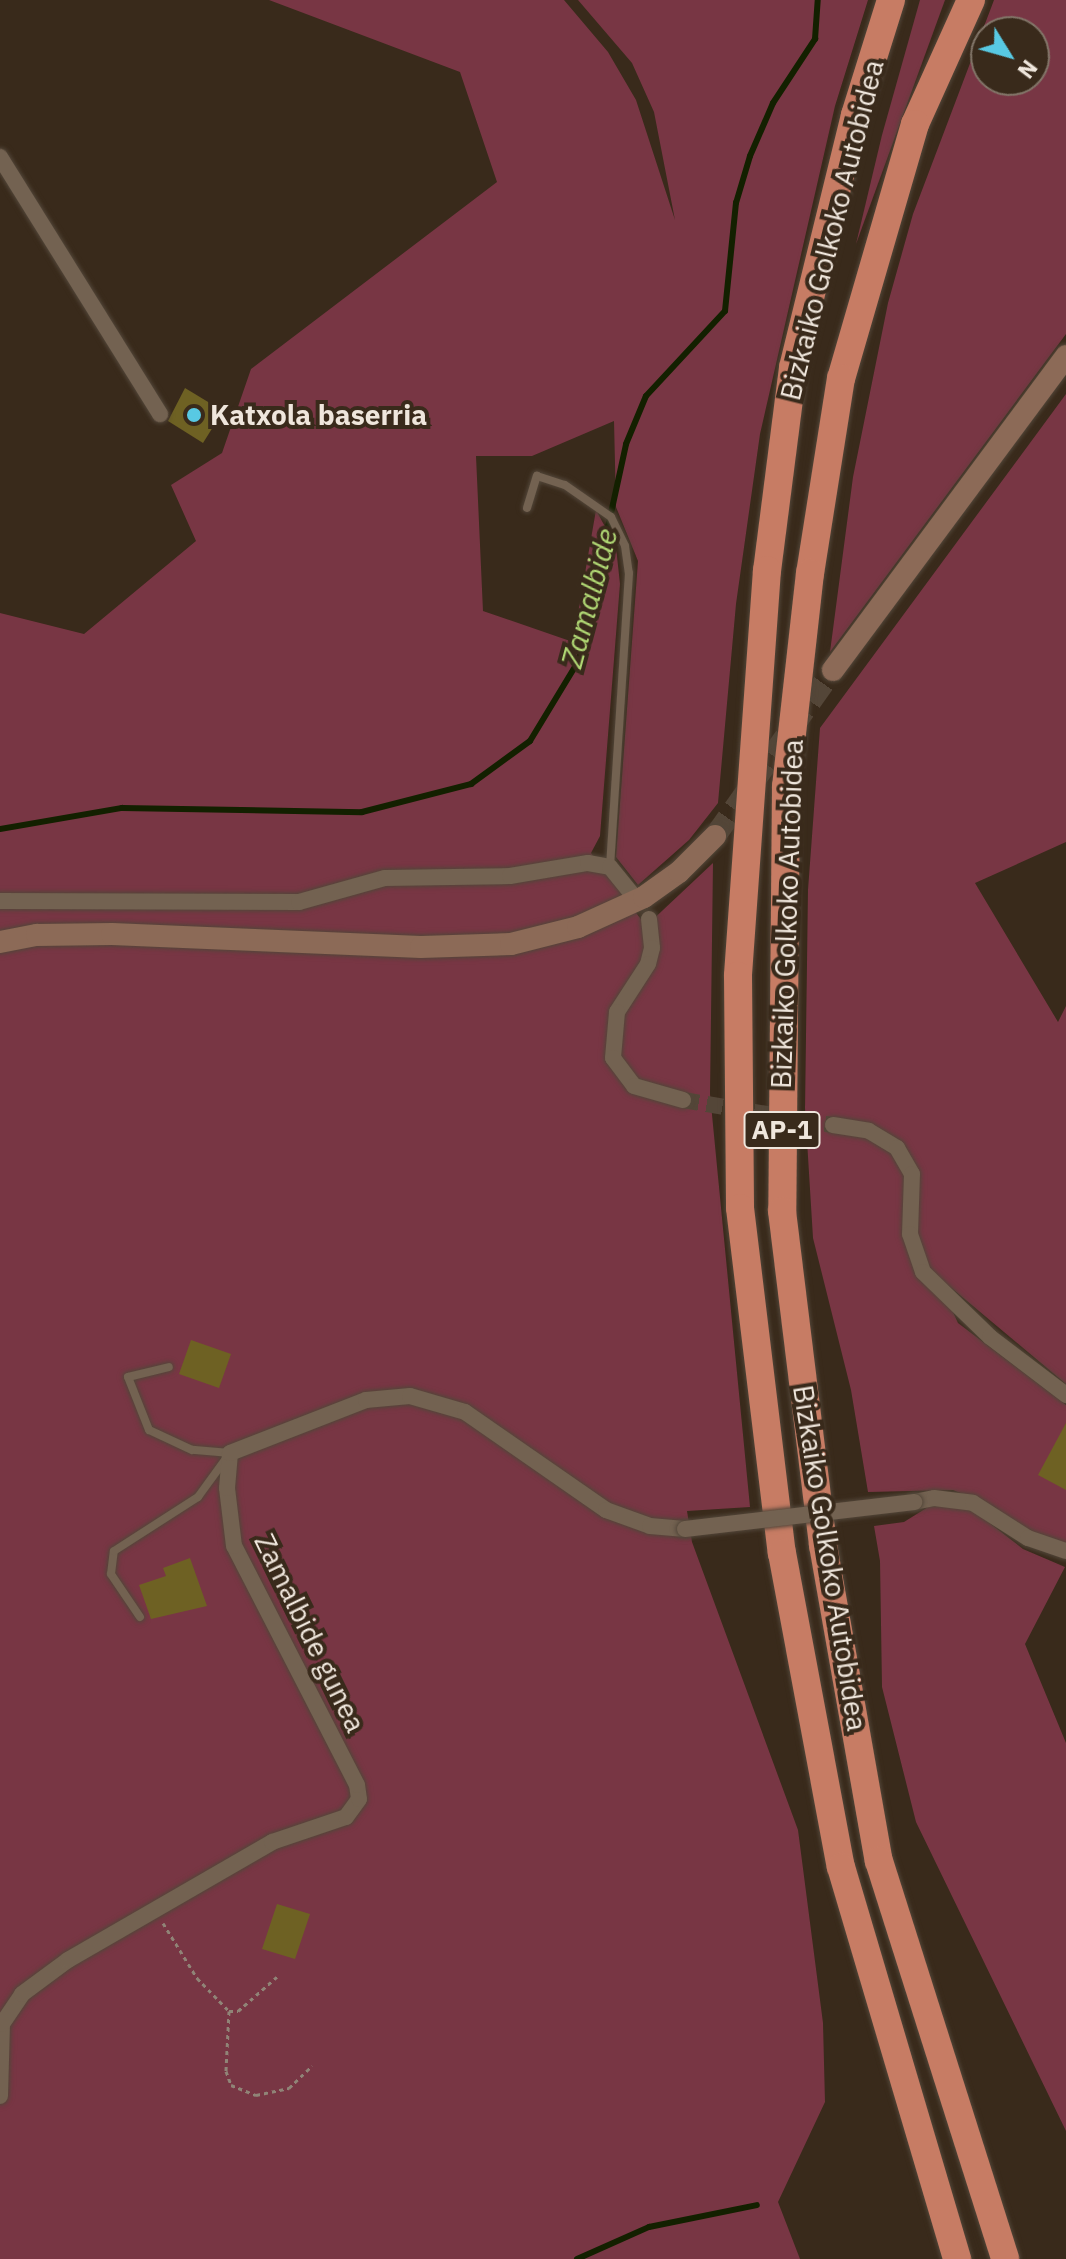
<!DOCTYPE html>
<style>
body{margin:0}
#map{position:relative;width:1066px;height:2259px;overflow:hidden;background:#392a1b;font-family:"IBM Plex Sans",sans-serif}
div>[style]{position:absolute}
.green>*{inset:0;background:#783644}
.stream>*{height:6px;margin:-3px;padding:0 3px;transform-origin:3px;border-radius:3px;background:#132000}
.building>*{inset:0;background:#6e6123}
.minor-tunnel>*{height:16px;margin-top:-8px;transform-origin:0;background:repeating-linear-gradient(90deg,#544638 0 16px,transparent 0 24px)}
.secondary-tunnel>*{height:22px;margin-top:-11px;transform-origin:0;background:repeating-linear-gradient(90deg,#544638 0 22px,transparent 0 33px)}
.path>*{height:3px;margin-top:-1.5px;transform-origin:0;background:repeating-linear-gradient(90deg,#908477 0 4px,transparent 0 8px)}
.roads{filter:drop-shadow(0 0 2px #524639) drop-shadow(0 0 2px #524639)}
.service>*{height:8px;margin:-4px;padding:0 4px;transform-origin:4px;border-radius:4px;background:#736251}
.minor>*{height:16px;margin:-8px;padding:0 8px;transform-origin:8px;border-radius:8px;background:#736251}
.secondary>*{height:22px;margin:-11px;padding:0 11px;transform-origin:11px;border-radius:11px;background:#8c6a57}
.motorway>*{height:28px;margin:-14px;padding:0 14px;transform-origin:14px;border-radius:14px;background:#c77c64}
.bridges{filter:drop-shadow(0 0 2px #524639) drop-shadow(0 0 2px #524639)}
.minor-bridge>*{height:16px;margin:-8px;padding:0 8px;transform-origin:8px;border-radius:8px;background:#736251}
.dots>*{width:22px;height:22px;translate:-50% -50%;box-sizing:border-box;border:4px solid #392a1b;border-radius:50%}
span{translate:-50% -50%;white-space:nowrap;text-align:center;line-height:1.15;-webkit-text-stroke:8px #392a1b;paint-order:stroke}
.shield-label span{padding:2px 6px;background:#392a1b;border:2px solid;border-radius:6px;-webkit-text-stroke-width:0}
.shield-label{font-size:26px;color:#efe6dc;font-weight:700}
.street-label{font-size:28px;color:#efe6dc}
.poi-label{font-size:28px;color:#efe6dc;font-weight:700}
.left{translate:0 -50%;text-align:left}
.water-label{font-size:30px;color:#afd673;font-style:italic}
.north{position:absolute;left:970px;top:16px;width:80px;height:80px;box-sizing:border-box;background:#392a1b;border:2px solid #827568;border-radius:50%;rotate:127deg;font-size:22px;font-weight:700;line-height:32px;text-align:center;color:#efe6dc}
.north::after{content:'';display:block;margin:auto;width:28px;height:36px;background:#58c9e3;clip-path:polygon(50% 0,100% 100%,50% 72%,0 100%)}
</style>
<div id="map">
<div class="green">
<div style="clip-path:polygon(269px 0,564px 0,608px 52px,636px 100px,675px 220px,654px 112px,632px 63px,578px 0,868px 0,835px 106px,760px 434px,736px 604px,718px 803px,689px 840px,638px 885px,616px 857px,638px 561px,616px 507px,614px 421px,532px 456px,476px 456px,483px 611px,573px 642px,596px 510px,616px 547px,620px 584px,600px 836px,591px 853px,646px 926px,713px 863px,710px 1094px,750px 1507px,687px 1511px,692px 1542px,798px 1830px,823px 2023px,825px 2102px,778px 2202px,800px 2259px,0 2259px,0 613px,84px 634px,196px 541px,171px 485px,222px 453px,251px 369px,497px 182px,460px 72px)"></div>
<div style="clip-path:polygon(920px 0,945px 0,856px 244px,882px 135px)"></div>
<div style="clip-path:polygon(evenodd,994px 0,1066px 0,1066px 334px,830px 652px,853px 477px,888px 303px,913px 214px,994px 0,986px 32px,1034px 32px,1034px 80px,986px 80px,986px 32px)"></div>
<div style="clip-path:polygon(1066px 394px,1066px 842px,975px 883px,1058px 1022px,1066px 1006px,1066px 1384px,936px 1275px,958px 1323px,1066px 1405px,1066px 1544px,1019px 1527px,996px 1508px,953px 1490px,868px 1492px,851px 1390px,813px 1238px,805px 1108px,808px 890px,820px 728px)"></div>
<div style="clip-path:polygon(952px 1505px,974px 1511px,1023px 1549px,1065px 1567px,1025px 1644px,1066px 1743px,1066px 2131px,916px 1822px,882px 1687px,880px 1561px,874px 1526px,904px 1522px,928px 1507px)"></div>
</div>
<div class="stream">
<div style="left:0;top:829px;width:124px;rotate:-9.8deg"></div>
<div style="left:122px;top:808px;width:240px;rotate:1deg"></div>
<div style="left:362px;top:812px;width:113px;rotate:-14.4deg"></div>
<div style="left:471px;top:784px;width:73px;rotate:-36.1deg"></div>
<div style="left:530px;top:741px;width:95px;rotate:-58.8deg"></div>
<div style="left:579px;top:660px;width:221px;rotate:-77.7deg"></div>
<div style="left:626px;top:444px;width:52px;rotate:-67.4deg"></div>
<div style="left:646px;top:396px;width:116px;rotate:-47.1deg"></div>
<div style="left:725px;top:311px;width:109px;rotate:-84.2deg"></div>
<div style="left:736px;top:203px;width:49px;rotate:-73.4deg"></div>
<div style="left:750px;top:156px;width:58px;rotate:-66.5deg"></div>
<div style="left:773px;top:103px;width:77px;rotate:-56.7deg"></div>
<div style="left:815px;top:39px;width:39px;rotate:-86deg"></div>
<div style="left:577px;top:2259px;width:79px;rotate:-24deg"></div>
<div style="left:649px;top:2227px;width:110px;rotate:-11.5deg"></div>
</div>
<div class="building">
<div style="clip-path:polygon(185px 388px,223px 411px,203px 443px,168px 421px)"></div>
<div style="clip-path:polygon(191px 1340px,231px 1354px,219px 1388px,179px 1374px)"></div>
<div style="clip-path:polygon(1066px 1423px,1066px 1490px,1038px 1475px)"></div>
<div style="clip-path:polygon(190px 1558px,207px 1606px,151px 1619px,139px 1585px,166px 1576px,163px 1568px)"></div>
<div style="clip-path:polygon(277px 1904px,310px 1914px,295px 1959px,262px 1949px)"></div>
</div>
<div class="minor-tunnel">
<div style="left:683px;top:1100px;width:152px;rotate:9.5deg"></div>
</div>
<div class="secondary-tunnel">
<div style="left:715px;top:836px;width:204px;rotate:-54.6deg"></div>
</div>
<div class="path">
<div style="left:163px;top:1923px;width:65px;rotate:58.3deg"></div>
<div style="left:197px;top:1978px;width:46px;rotate:45.9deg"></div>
<div style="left:229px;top:2011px;width:60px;rotate:92.9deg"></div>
<div style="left:226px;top:2071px;width:15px;rotate:70deg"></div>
<div style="left:231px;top:2085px;width:27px;rotate:22deg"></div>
<div style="left:256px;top:2095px;width:34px;rotate:-12deg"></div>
<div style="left:289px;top:2088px;width:32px;rotate:-44deg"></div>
<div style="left:229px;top:2011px;width:9px"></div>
<div style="left:238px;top:2011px;width:55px;rotate:-41.3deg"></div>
</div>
<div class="roads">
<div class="service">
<div style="left:527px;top:508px;width:34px;rotate:-73deg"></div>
<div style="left:537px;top:476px;width:29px;rotate:18deg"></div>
<div style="left:565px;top:485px;width:56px;rotate:34.8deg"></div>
<div style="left:611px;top:517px;width:32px;rotate:64deg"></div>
<div style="left:625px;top:546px;width:27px;rotate:82deg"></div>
<div style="left:629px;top:573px;width:295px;rotate:93.7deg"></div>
<div style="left:140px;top:1617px;width:52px;rotate:-124deg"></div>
<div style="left:111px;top:1574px;width:23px;rotate:-83deg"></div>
<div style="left:114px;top:1551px;width:100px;rotate:-32.7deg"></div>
<div style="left:198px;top:1497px;width:54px;rotate:-54deg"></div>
<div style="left:230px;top:1453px;width:38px;rotate:-175deg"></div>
<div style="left:192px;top:1450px;width:47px;rotate:-155.1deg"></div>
<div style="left:149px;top:1430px;width:57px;rotate:-111.6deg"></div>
<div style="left:128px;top:1377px;width:42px;rotate:-13.7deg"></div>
</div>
<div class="minor">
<div style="left:0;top:157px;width:303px;rotate:58.1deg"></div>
<div style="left:0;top:901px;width:299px;rotate:0.2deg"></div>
<div style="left:299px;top:902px;width:89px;rotate:-15.6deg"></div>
<div style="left:385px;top:878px;width:125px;rotate:-0.9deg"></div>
<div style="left:510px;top:876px;width:79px;rotate:-9.5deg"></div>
<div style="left:588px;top:863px;width:22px;rotate:10deg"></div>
<div style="left:610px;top:867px;width:33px;rotate:51deg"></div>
<div style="left:649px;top:919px;width:29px;rotate:84deg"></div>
<div style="left:652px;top:948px;width:16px;rotate:104deg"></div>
<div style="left:648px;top:964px;width:57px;rotate:122.9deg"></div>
<div style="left:617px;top:1012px;width:46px;rotate:95deg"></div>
<div style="left:613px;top:1058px;width:35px;rotate:53deg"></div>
<div style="left:634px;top:1086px;width:51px;rotate:15.9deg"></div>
<div style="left:833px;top:1125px;width:36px;rotate:9deg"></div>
<div style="left:869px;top:1131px;width:33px;rotate:31deg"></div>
<div style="left:897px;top:1148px;width:30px;rotate:60deg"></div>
<div style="left:912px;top:1174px;width:60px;rotate:91.9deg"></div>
<div style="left:910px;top:1234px;width:40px;rotate:71.1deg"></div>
<div style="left:923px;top:1272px;width:93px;rotate:44.1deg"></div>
<div style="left:990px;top:1337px;width:96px;rotate:37.3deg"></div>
<div style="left:914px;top:1502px;width:20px;rotate:-11deg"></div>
<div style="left:934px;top:1498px;width:39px;rotate:7deg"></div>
<div style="left:973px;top:1503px;width:65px;rotate:32.5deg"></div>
<div style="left:1028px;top:1538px;width:40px;rotate:18.9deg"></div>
<div style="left:0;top:2096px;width:72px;rotate:-88.4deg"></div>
<div style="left:2px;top:2024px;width:36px;rotate:-56deg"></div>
<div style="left:22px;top:1994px;width:57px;rotate:-36.5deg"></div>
<div style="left:68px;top:1960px;width:236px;rotate:-30deg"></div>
<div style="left:272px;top:1842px;width:78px;rotate:-18.7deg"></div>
<div style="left:346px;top:1817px;width:22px;rotate:-54deg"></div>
<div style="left:359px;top:1799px;width:14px;rotate:-98deg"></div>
<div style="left:357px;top:1785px;width:269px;rotate:-117.2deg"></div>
<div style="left:234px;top:1546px;width:58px;rotate:-96.9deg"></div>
<div style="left:227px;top:1488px;width:35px;rotate:-85deg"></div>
<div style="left:230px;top:1453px;width:146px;rotate:-21.3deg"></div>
<div style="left:366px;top:1400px;width:44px;rotate:-5.2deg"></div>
<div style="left:410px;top:1396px;width:57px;rotate:16.2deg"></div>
<div style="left:465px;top:1412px;width:172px;rotate:34.8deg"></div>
<div style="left:606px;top:1510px;width:47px;rotate:20deg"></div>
<div style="left:650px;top:1526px;width:35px;rotate:5deg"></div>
</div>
<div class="secondary">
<div style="left:833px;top:670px;width:391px;rotate:-53.4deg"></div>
<div style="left:0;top:942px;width:38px;rotate:-11deg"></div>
<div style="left:37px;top:935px;width:75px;rotate:-0.8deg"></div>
<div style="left:112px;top:934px;width:309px;rotate:2.4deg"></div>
<div style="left:421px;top:947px;width:90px;rotate:-1.9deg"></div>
<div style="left:511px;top:944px;width:69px;rotate:-14.2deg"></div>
<div style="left:578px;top:927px;width:72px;rotate:-24.4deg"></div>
<div style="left:644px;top:897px;width:43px;rotate:-35.5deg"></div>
<div style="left:679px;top:872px;width:51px;rotate:-45deg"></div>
</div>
<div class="motorway">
<div style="left:891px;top:0;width:121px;rotate:107.4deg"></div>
<div style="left:855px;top:115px;width:260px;rotate:103.8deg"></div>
<div style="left:793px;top:368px;width:204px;rotate:97.3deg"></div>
<div style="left:767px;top:570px;width:407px;rotate:94.1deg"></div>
<div style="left:738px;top:976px;width:232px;rotate:89.5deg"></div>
<div style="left:740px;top:1208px;width:348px;rotate:83.1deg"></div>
<div style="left:782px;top:1553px;width:319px;rotate:79.4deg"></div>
<div style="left:841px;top:1867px;width:409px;rotate:73.5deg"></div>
<div style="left:971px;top:0;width:136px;rotate:114.3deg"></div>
<div style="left:915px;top:124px;width:265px;rotate:106.2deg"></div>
<div style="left:841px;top:378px;width:197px;rotate:99deg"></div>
<div style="left:810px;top:573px;width:214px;rotate:96.4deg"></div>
<div style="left:786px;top:786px;width:425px;rotate:90.5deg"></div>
<div style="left:782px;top:1211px;width:337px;rotate:83deg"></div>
<div style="left:823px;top:1545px;width:321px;rotate:80deg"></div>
<div style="left:879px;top:1861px;width:417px;rotate:72.4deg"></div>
</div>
</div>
<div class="bridges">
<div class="minor-bridge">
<div style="left:685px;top:1529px;width:231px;rotate:-6.7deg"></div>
</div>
</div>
<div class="dots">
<div style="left:194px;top:415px;background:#58c9e3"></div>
</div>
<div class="shield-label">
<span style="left:782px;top:1130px">AP-1</span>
</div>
<div class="street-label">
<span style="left:832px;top:230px;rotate:-76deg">Bizkaiko Golkoko Autobidea</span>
<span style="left:787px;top:914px;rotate:-88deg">Bizkaiko Golkoko Autobidea</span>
<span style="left:830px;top:1558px;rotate:81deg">Bizkaiko Golkoko Autobidea</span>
<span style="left:310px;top:1633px;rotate:64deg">Zamalbide gunea</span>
</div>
<div class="poi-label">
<span class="left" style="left:210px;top:415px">Katxola baserria</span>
</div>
<div class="water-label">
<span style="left:589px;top:598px;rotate:-75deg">Zamalbide</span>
</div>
<div class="north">N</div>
</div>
